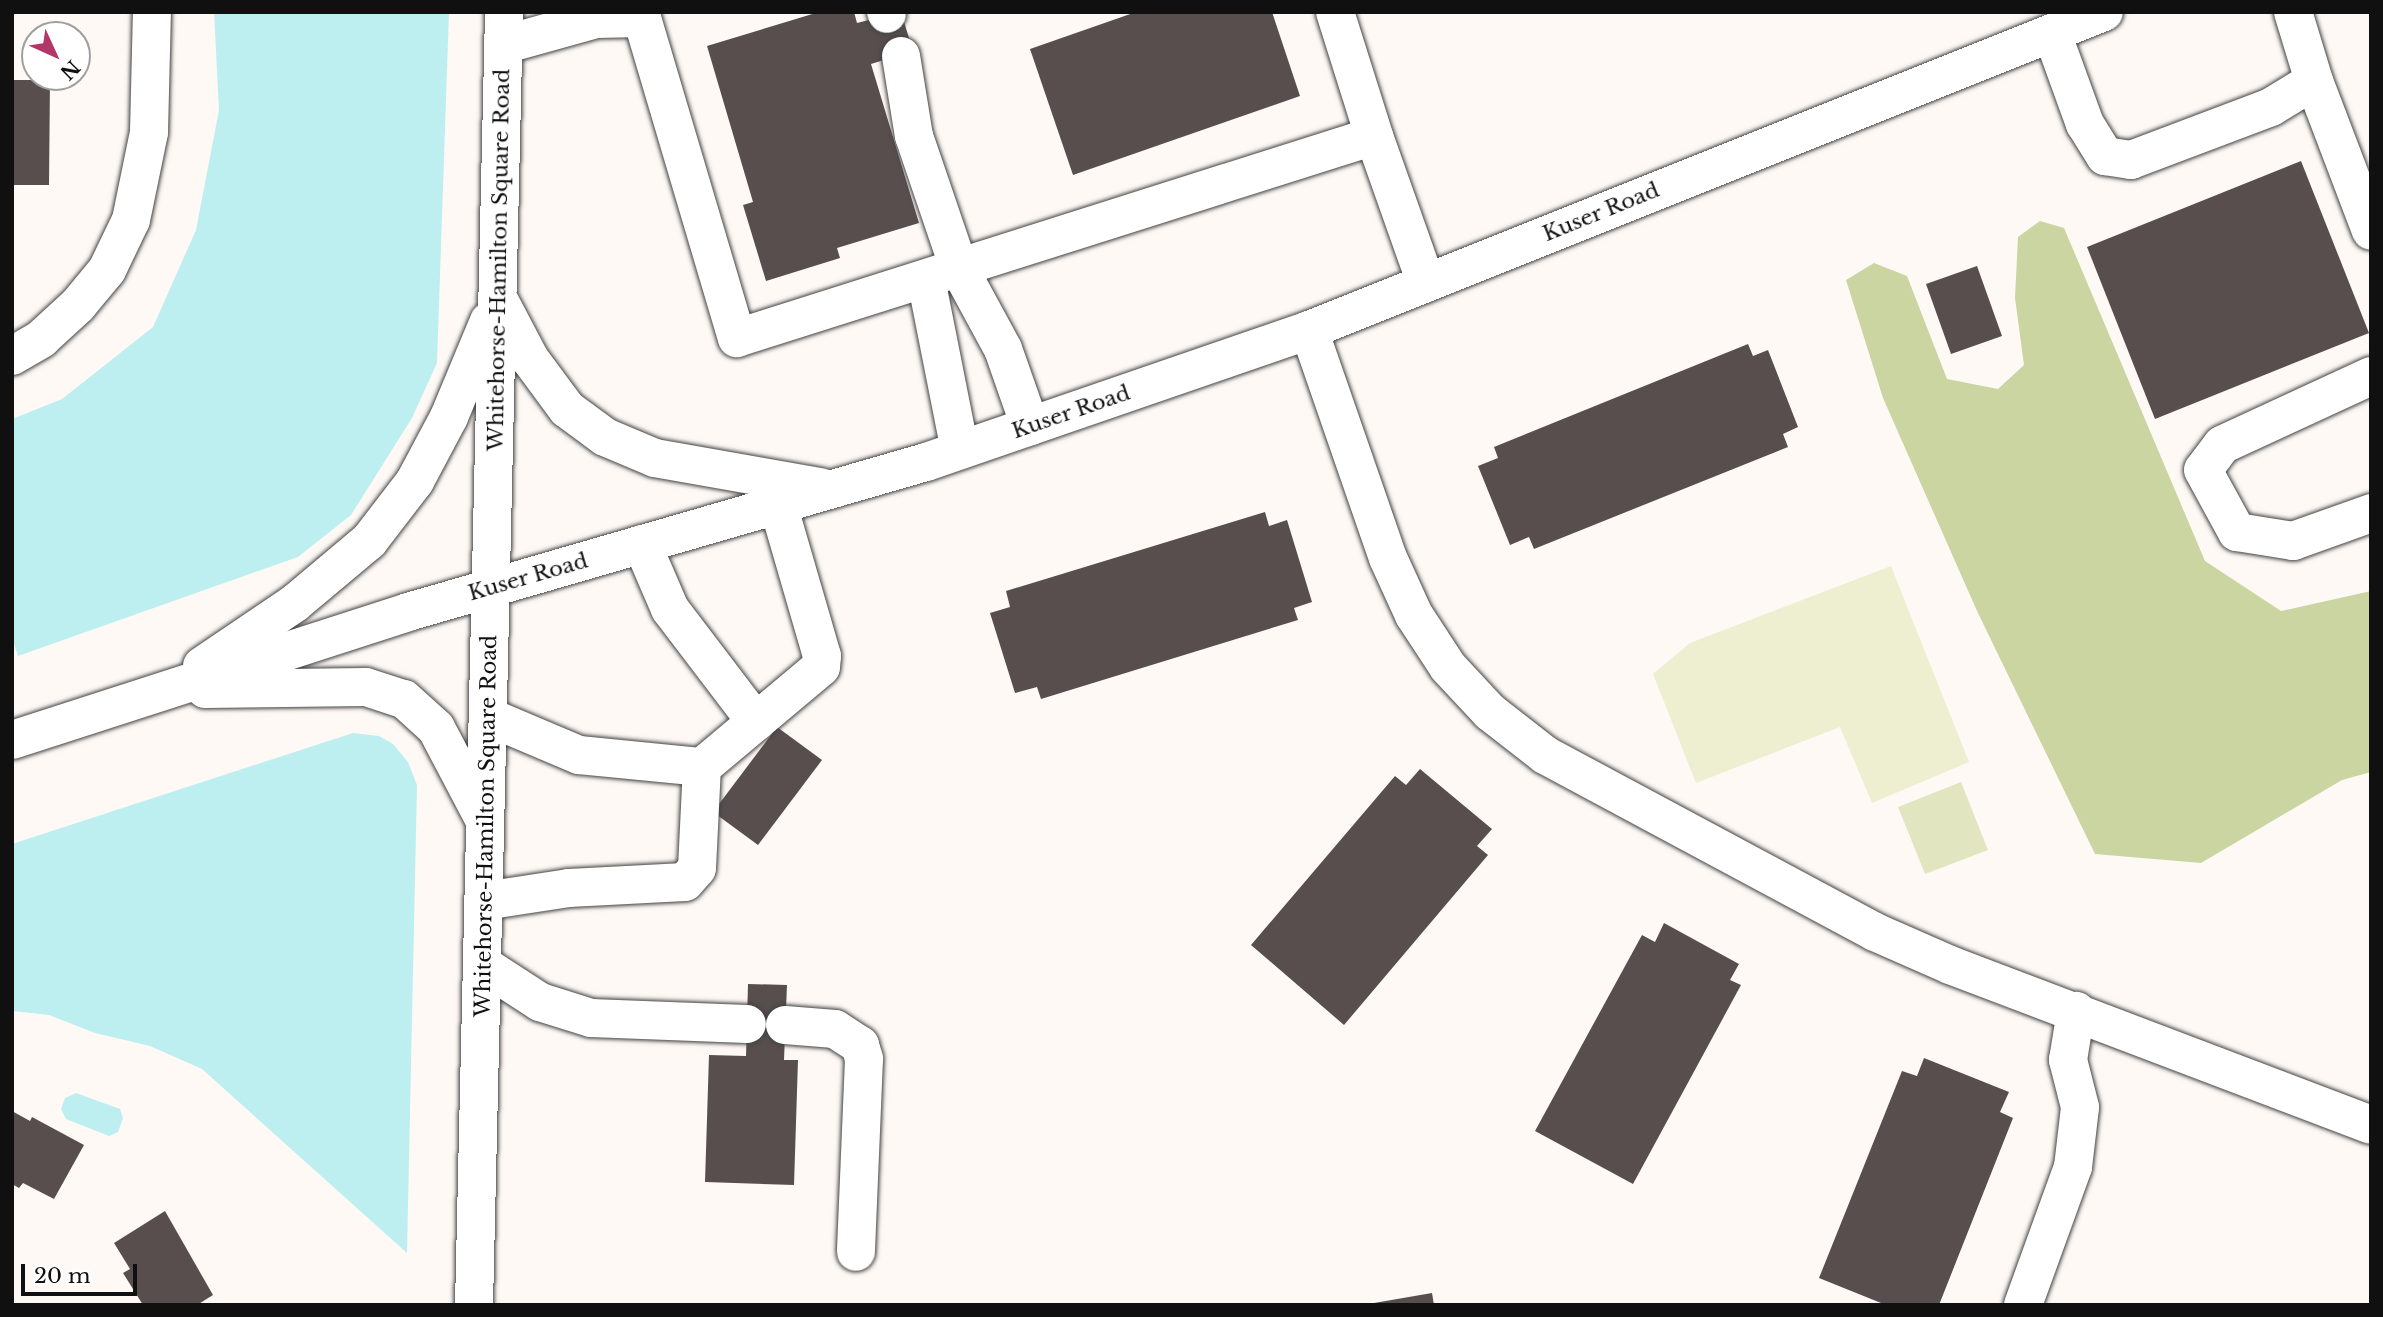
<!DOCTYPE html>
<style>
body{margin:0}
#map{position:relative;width:2383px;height:1317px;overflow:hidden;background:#fef9f5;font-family:"Libre Baskerville",serif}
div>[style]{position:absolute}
.green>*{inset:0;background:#e1e6c1}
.forest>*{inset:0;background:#cbd5a1}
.pitch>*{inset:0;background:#eeeed1}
.water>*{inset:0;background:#beeff0}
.building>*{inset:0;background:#584e4e}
.roads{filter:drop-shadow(0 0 2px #434343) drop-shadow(0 0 2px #434343)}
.minor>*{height:38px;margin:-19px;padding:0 19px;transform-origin:19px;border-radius:19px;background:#fff}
span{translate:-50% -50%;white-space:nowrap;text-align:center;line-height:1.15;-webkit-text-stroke:7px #fff;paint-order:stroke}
.street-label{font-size:21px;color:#101010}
.frame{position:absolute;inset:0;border:14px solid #101010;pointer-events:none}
.north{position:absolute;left:21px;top:21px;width:70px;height:70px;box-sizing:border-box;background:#fff;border:2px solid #9f9f9f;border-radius:50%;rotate:135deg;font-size:19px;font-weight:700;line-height:28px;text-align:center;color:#101010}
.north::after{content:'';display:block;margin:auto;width:24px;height:32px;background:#b33668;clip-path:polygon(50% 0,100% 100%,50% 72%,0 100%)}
.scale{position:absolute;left:21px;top:1264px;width:116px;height:32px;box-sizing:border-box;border:4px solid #101010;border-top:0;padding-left:9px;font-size:21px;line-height:24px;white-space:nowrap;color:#101010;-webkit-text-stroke:5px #fff;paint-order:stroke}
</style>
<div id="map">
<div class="green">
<div style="clip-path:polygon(1961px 782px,1988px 850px,1925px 874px,1898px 807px)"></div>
</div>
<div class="forest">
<div style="clip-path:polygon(2040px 221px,2064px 228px,2205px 561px,2281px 611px,2371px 591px,2371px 772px,2342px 780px,2201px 863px,2095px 854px,1977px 611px,1883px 398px,1846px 280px,1874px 263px,1907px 276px,1947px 379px,1998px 389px,2024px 365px,2015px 298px,2018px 237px)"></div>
</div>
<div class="pitch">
<div style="clip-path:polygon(1891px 566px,1969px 762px,1872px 803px,1840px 727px,1696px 783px,1653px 674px,1690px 643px)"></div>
</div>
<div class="water">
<div style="clip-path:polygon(214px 12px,449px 12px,437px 363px,412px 418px,351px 515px,298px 557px,18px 656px,12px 638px,12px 419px,62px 399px,153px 327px,196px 230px,219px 110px)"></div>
<div style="clip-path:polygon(353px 733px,379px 736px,393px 744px,408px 762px,417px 785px,407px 1253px,202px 1069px,150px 1046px,95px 1033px,49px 1015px,12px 1011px,12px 844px)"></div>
<div style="clip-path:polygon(76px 1093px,120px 1109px,123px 1118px,118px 1132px,109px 1136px,66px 1119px,61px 1109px,65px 1098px)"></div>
</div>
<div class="building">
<div style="clip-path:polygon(819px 12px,854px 12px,857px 23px,901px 12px,913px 51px,871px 64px,919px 223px,837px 248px,840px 258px,766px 281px,743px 205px,753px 202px,707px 46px)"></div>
<div style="clip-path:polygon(1136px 12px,1272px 12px,1300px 96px,1073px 175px,1030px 49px)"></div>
<div style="clip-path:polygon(12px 80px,50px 80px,49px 185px,12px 185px)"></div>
<div style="clip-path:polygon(2301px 161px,2369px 333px,2155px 419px,2087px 247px)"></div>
<div style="clip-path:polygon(1977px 266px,2002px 336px,1951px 354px,1926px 284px)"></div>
<div style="clip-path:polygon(1748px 344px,1753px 356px,1768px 350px,1798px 427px,1783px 434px,1788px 447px,1534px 549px,1529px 537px,1510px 545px,1478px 466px,1498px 458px,1494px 447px)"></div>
<div style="clip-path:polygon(1265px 512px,1269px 526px,1287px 520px,1312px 602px,1294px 608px,1298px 620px,1041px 699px,1037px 687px,1015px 693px,990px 613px,1010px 607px,1006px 591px)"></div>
<div style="clip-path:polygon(777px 727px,822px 760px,758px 845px,713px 812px)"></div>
<div style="clip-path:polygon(1420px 769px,1492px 829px,1477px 846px,1488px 855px,1344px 1025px,1251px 945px,1395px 776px,1406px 785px)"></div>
<div style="clip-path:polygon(1664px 923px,1739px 964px,1730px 980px,1741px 985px,1633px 1184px,1535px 1131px,1642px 935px,1655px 942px)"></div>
<div style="clip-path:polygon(748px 984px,787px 985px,784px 1060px,798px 1060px,794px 1185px,705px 1182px,709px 1055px,746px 1056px)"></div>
<div style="clip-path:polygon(1924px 1058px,2009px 1092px,2000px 1112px,2013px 1118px,1939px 1305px,1886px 1305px,1819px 1278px,1902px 1071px,1917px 1076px)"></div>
<div style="clip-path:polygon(12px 1111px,30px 1121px,32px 1117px,84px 1145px,54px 1199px,23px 1183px,19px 1188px,12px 1184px)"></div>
<div style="clip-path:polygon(165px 1211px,213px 1295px,197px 1305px,143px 1305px,123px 1273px,130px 1269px,114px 1243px)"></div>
<div style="clip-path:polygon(1432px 1293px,1434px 1305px,1374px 1305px,1374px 1303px)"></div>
</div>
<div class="roads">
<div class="minor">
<div style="left:886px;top:12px;width:2px;rotate:63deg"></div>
<div style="left:1335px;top:12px;width:130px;rotate:72.5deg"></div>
<div style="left:2052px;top:33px;width:97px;rotate:70.1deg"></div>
<div style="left:2085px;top:124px;width:38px;rotate:58deg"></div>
<div style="left:2105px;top:156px;width:26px;rotate:9deg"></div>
<div style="left:2131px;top:160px;width:150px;rotate:-20.7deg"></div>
<div style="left:2271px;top:107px;width:50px;rotate:-31.2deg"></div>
<div style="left:2314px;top:81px;width:72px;rotate:-106.9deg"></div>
<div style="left:503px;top:45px;width:97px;rotate:-15.6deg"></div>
<div style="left:596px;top:19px;width:46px;rotate:-1.2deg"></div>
<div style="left:642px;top:18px;width:334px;rotate:73.5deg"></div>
<div style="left:737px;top:338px;width:668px;rotate:-17.59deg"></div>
<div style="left:1374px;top:136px;width:156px;rotate:70.5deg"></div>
<div style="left:901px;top:56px;width:81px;rotate:80.8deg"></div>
<div style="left:914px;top:136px;width:139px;rotate:71.2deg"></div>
<div style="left:959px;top:268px;width:92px;rotate:61.5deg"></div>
<div style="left:1003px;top:349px;width:82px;rotate:70.7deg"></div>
<div style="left:2314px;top:81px;width:160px;rotate:69.2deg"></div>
<div style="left:926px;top:279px;width:174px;rotate:78.8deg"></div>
<div style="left:499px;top:300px;width:67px;rotate:62.3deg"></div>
<div style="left:530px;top:359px;width:62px;rotate:53.5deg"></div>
<div style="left:567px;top:409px;width:47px;rotate:36.4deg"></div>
<div style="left:605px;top:437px;width:54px;rotate:22.8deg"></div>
<div style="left:655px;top:458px;width:168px;rotate:10deg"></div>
<div style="left:1309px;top:330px;width:241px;rotate:70.9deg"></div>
<div style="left:1388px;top:558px;width:63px;rotate:65.5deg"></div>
<div style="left:1414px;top:615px;width:62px;rotate:56.8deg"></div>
<div style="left:1448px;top:667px;width:62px;rotate:47deg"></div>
<div style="left:1490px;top:712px;width:70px;rotate:38deg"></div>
<div style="left:1545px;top:755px;width:374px;rotate:28.2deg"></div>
<div style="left:1875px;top:932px;width:82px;rotate:23.7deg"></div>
<div style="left:1950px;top:965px;width:450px;rotate:20.8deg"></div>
<div style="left:12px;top:356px;width:34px;rotate:-30deg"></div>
<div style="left:41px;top:339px;width:50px;rotate:-42.6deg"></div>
<div style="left:78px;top:305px;width:45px;rotate:-50.4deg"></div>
<div style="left:107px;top:270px;width:55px;rotate:-64.4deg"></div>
<div style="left:131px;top:220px;width:90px;rotate:-78.4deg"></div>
<div style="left:149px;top:132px;width:120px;rotate:-88.6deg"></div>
<div style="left:2371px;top:376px;width:164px;rotate:155.2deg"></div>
<div style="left:2222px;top:445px;width:31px;rotate:127deg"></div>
<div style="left:2203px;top:470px;width:71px;rotate:61.3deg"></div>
<div style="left:2237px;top:532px;width:57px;rotate:9.1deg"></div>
<div style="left:2293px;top:541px;width:83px;rotate:-19.7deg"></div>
<div style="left:642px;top:544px;width:71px;rotate:66.7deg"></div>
<div style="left:670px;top:609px;width:142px;rotate:52.7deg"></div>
<div style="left:202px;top:666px;width:112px;rotate:-34.1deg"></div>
<div style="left:295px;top:603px;width:97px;rotate:-40deg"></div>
<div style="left:369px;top:541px;width:76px;rotate:-52.5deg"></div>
<div style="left:415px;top:481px;width:72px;rotate:-62deg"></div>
<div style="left:449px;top:417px;width:104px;rotate:-67.4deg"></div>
<div style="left:205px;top:689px;width:161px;rotate:-0.7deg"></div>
<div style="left:366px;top:687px;width:40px;rotate:18deg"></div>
<div style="left:404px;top:699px;width:43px;rotate:42.2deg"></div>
<div style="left:436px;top:728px;width:105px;rotate:62.2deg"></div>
<div style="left:489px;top:717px;width:98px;rotate:22.9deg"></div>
<div style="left:579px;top:755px;width:124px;rotate:5.6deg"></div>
<div style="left:702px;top:767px;width:155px;rotate:-40deg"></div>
<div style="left:821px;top:667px;width:11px;rotate:-85deg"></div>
<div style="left:822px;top:656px;width:157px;rotate:-106.2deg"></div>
<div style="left:12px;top:740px;width:416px;rotate:-17.9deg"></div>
<div style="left:408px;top:612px;width:539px;rotate:-16.15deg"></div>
<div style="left:926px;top:462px;width:405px;rotate:-19deg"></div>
<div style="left:1309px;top:330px;width:856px;rotate:-21.8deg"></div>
<div style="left:484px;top:901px;width:86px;rotate:-8.7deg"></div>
<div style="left:569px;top:888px;width:116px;rotate:-3deg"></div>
<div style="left:685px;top:882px;width:18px;rotate:-49deg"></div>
<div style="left:697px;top:868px;width:101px;rotate:-87.2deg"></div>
<div style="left:483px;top:965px;width:68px;rotate:33deg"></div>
<div style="left:540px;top:1002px;width:53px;rotate:17.4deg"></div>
<div style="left:591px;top:1018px;width:156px;rotate:2.2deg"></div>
<div style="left:785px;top:1025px;width:50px;rotate:4.6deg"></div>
<div style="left:835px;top:1029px;width:30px;rotate:33deg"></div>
<div style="left:860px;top:1045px;width:15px;rotate:74deg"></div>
<div style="left:864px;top:1059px;width:193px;rotate:92.4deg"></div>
<div style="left:474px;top:1305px;width:1293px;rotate:-88.67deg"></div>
<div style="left:2023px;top:1305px;width:147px;rotate:-70.1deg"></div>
<div style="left:2073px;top:1167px;width:60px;rotate:-83.3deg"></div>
<div style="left:2080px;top:1107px;width:49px;rotate:-104.3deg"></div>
<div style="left:2068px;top:1060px;width:50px;rotate:-80.7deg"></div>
</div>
</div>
<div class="street-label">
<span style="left:1601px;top:212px;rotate:-22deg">Kuser Road</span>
<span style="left:499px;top:260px;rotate:-89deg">Whitehorse-Hamilton Square Road</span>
<span style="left:1071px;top:412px;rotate:-19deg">Kuser Road</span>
<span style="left:528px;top:577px;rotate:-16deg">Kuser Road</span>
<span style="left:486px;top:826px;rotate:-89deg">Whitehorse-Hamilton Square Road</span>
</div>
<div class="frame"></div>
<div class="north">N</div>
<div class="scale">20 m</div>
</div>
